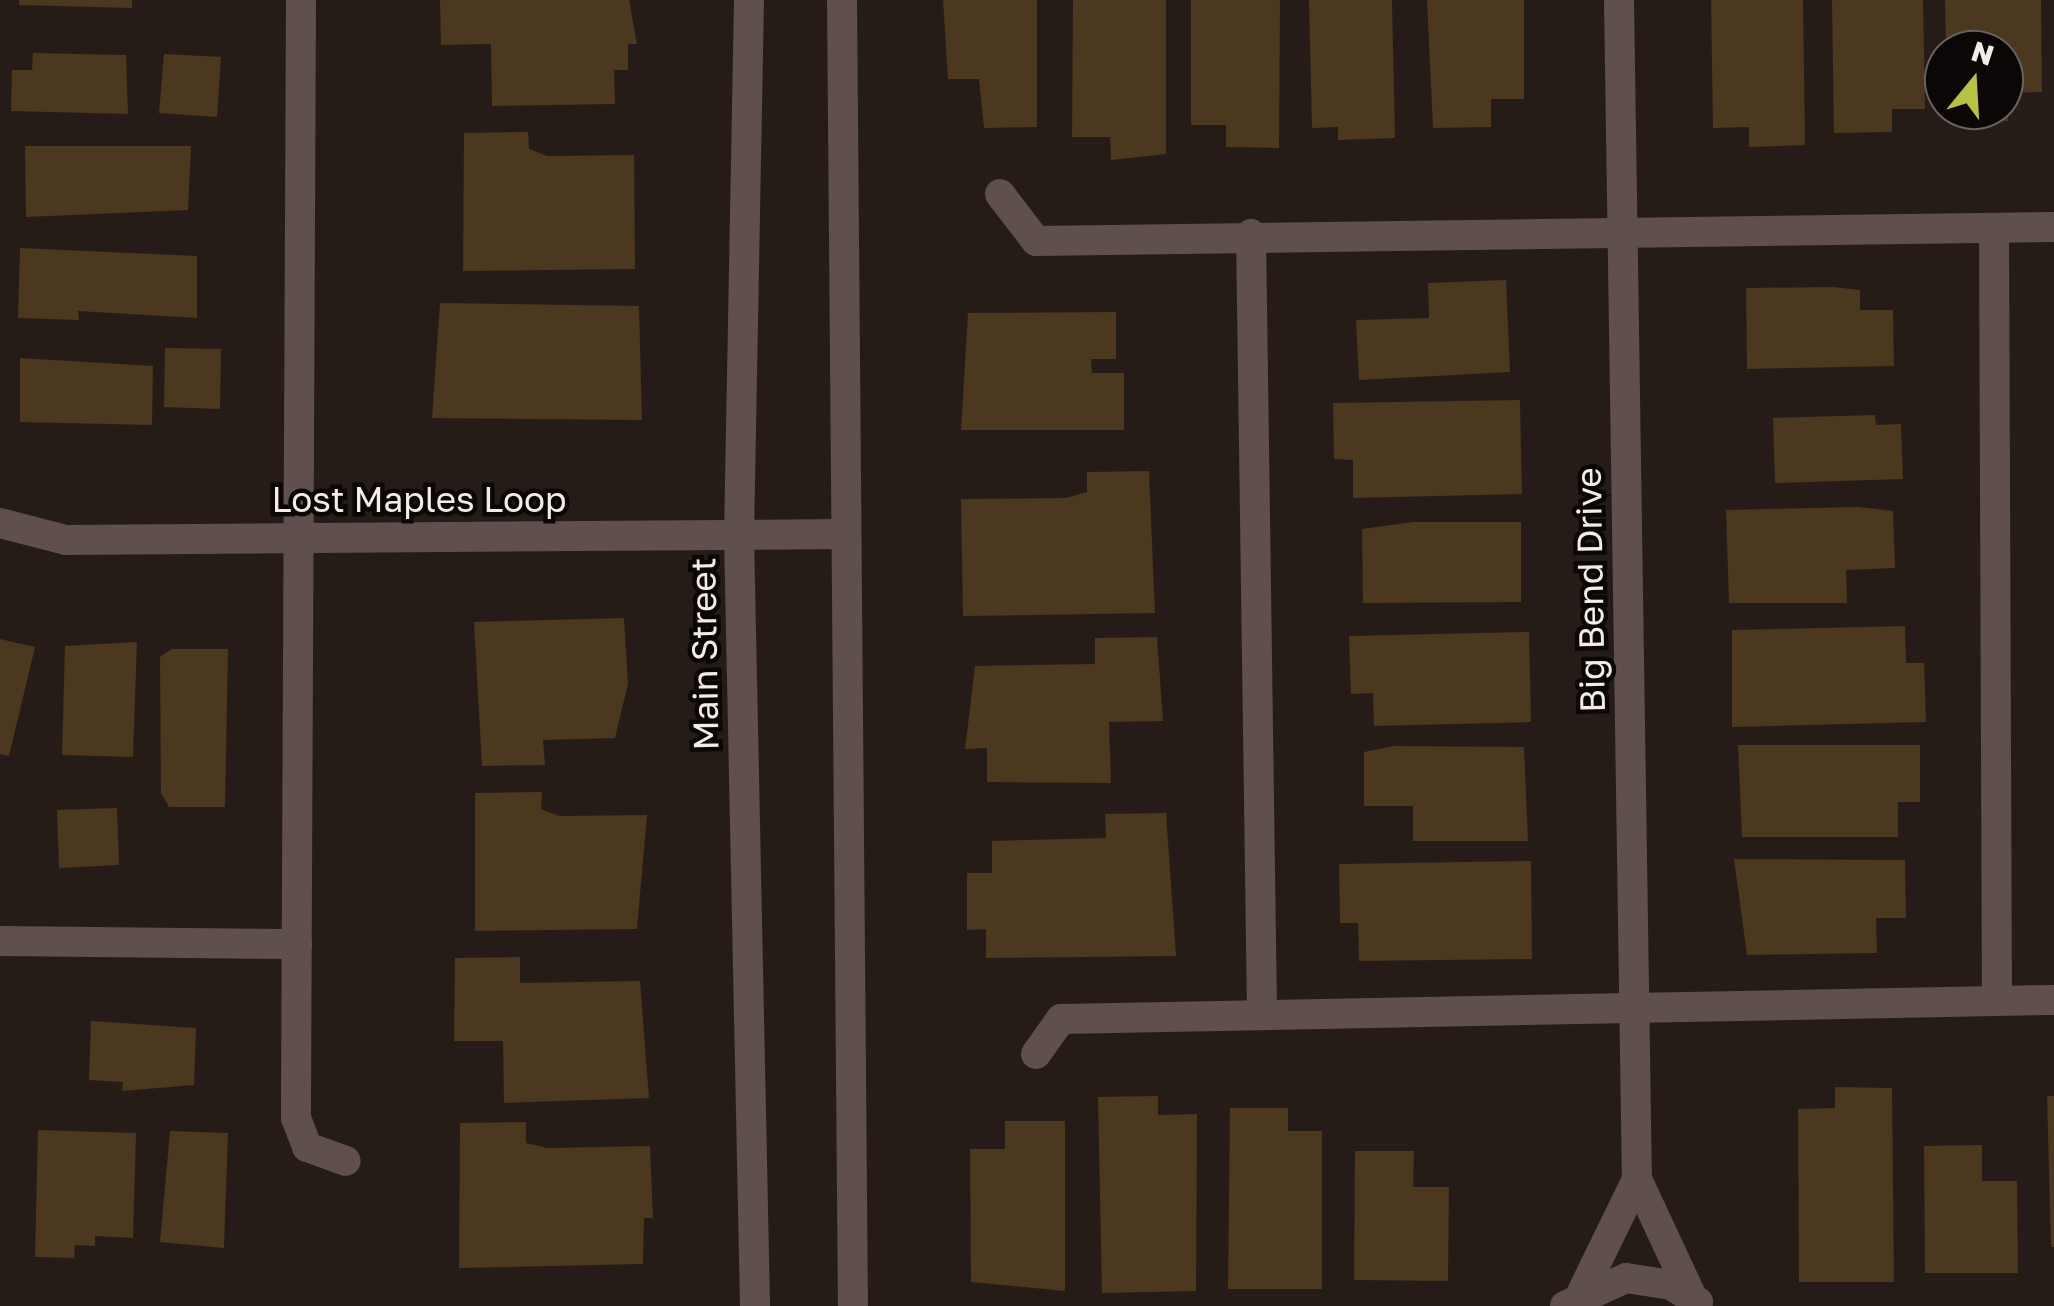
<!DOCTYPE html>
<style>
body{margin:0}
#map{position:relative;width:2054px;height:1306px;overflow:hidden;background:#261c17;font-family:"Golos Text",sans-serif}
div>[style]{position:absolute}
.building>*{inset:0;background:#4c371f}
.minor>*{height:30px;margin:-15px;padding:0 15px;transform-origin:15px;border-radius:15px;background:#5f4f4d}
span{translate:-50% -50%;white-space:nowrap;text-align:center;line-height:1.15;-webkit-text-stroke:9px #0b0706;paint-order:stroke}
.street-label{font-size:35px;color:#f3ece9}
.north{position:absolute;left:1924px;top:30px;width:100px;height:100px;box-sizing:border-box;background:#0b0706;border:2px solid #686361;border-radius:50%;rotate:18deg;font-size:28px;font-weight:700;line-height:40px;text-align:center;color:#f3ece9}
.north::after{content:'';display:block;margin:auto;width:35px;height:45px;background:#b8c147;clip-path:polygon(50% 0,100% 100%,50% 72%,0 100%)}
</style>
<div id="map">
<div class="building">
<div style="clip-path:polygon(19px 0,132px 0,132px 8px,19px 5px)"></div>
<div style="clip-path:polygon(440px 0,629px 0,637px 44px,628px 44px,628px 70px,614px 70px,615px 104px,492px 106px,491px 44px,441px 45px)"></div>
<div style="clip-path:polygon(943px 0,1037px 0,1037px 127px,984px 128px,979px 79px,948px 79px)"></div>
<div style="clip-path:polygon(1073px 0,1166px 0,1166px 154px,1111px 160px,1110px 137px,1072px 137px)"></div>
<div style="clip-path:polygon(1191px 0,1280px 0,1279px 148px,1226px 147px,1226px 125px,1191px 125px)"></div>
<div style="clip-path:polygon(1309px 0,1392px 0,1395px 138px,1338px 140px,1338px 127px,1312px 128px)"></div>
<div style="clip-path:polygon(1427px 0,1524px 0,1524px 99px,1491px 99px,1491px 127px,1433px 128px)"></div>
<div style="clip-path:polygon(1711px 0,1803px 0,1805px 145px,1749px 147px,1749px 127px,1713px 128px)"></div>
<div style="clip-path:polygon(1832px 0,1923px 0,1925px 109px,1892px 109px,1892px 132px,1834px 133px)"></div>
<div style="clip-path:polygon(1945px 0,2041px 0,2042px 92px,2007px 93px,2008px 121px,1947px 121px,1947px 110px,2004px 110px,2004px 50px,1946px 50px)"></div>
<div style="clip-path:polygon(33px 53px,126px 55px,128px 114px,11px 111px,12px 70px,32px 70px)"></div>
<div style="clip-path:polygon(164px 54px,221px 57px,217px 117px,159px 113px)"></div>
<div style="clip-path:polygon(528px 132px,529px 149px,547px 156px,634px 155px,635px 269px,463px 271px,464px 133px)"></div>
<div style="clip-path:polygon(25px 146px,191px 146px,188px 210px,26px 217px)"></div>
<div style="clip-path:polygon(20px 248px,197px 256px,197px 318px,78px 311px,79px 320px,18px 318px)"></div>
<div style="clip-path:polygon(1506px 280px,1510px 372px,1359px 380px,1356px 320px,1429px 318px,1428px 283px)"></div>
<div style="clip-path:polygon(1833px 287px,1860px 290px,1860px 310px,1893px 310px,1894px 366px,1747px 369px,1746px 288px)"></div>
<div style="clip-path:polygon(440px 303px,639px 306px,642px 420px,432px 418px)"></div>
<div style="clip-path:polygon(1116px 312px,1116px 359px,1091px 359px,1092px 373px,1124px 373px,1124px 430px,961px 430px,968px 313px)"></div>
<div style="clip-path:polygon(165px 348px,221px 349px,220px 409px,164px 407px)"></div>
<div style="clip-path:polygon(20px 358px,153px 366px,152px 425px,20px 422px)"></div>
<div style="clip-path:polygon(1520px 400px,1522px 494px,1353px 498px,1353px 460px,1334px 459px,1333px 403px)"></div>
<div style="clip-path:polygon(1875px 415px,1876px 425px,1901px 424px,1903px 479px,1775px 483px,1773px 418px)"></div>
<div style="clip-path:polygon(1149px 471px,1155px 613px,963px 616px,961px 499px,1066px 498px,1087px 492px,1087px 472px)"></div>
<div style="clip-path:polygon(1858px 507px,1893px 511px,1895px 568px,1846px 570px,1847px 603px,1729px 603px,1726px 510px)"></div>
<div style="clip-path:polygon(1413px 522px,1521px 522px,1521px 602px,1363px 603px,1362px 529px)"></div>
<div style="clip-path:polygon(624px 618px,628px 684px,615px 738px,543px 740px,545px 765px,482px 766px,474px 622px)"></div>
<div style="clip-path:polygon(1905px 626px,1906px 663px,1924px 663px,1926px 722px,1732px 727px,1732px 630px)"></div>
<div style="clip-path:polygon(1529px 632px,1531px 722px,1374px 726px,1373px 693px,1351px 694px,1349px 636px)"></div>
<div style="clip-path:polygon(1157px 637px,1163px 721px,1109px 722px,1111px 783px,987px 782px,987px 748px,965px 749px,975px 666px,1095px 664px,1095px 638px)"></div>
<div style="clip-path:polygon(0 639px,35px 647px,9px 756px,0 754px)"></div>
<div style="clip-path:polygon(137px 642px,133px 757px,62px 755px,65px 646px)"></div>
<div style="clip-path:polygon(172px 649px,228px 649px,225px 807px,169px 807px,161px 793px,160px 657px)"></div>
<div style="clip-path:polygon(1738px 745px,1920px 745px,1920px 802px,1898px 802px,1898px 837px,1742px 837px)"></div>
<div style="clip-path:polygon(1394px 746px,1524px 747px,1528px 841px,1413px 841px,1413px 806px,1364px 806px,1364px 752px)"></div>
<div style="clip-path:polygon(542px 792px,541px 809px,559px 816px,647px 815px,637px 929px,475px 931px,475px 793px)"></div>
<div style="clip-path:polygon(117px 808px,119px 865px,59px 868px,57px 810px)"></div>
<div style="clip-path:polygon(1166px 813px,1176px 956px,986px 958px,986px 929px,967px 930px,967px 873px,992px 873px,992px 841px,1106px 838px,1105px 814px)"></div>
<div style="clip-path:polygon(1734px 859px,1905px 860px,1906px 918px,1876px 918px,1877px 953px,1747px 955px)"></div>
<div style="clip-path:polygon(1531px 861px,1532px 959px,1359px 961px,1358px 923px,1340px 923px,1339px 864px)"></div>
<div style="clip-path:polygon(520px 957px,520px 983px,640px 981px,649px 1098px,504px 1103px,503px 1041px,454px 1041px,455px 958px)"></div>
<div style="clip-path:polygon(91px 1021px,196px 1028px,194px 1085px,122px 1091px,123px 1082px,89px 1080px)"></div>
<div style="clip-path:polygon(1835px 1087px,1892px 1088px,1894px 1282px,1799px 1282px,1798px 1109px,1835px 1108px)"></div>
<div style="clip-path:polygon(1158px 1096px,1158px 1115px,1197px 1114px,1196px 1291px,1102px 1293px,1098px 1097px)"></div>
<div style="clip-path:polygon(2047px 1096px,2054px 1096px,2054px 1247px,2051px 1247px)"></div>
<div style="clip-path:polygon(1230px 1108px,1288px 1108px,1288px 1131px,1322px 1131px,1322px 1289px,1228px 1289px)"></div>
<div style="clip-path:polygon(1005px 1121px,1065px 1121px,1065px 1291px,971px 1282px,970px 1149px,1005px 1149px)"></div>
<div style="clip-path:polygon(526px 1122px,526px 1143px,547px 1148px,650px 1146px,653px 1218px,644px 1218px,643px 1264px,459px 1268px,460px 1123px)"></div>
<div style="clip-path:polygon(38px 1130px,136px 1133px,133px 1238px,95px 1236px,95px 1246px,75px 1245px,74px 1258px,35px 1257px)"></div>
<div style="clip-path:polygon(170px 1131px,228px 1133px,224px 1248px,160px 1242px)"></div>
<div style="clip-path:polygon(1982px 1145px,1982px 1181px,2017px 1181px,2018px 1273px,1925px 1273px,1924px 1146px)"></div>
<div style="clip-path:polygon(1355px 1151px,1414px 1151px,1413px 1187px,1449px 1187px,1448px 1281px,1354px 1280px)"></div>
</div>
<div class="minor">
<div style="left:301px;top:0;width:1118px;rotate:90.26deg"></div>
<div style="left:296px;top:1118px;width:31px;rotate:69deg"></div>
<div style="left:307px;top:1147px;width:41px;rotate:19.7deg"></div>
<div style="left:749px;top:0;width:535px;rotate:91.07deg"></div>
<div style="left:739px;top:535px;width:771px;rotate:88.81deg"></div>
<div style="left:842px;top:0;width:1306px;rotate:89.52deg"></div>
<div style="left:1619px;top:0;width:1179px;rotate:89.13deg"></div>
<div style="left:1637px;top:1179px;width:128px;rotate:65deg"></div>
<div style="left:1000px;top:194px;width:59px;rotate:52.5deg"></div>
<div style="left:1036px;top:241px;width:1018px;rotate:-0.79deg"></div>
<div style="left:1994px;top:228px;width:772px;rotate:89.78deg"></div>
<div style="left:1251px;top:234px;width:777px;rotate:89.19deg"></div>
<div style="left:0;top:523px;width:68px;rotate:14.4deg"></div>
<div style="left:66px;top:540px;width:774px;rotate:-0.44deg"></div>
<div style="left:0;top:941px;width:297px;rotate:0.6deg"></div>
<div style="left:1036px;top:1054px;width:43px;rotate:-54.5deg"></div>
<div style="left:1061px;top:1019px;width:993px;rotate:-1.1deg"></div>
<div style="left:1582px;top:1292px;width:126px;rotate:-64deg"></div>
<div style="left:1565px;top:1306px;width:67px;rotate:-24.7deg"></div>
<div style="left:1626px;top:1278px;width:46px;rotate:8.8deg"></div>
<div style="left:1671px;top:1285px;width:32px;rotate:32deg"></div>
</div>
<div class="street-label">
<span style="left:419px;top:499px">Lost Maples Loop</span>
<span style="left:1590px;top:590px;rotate:-91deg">Big Bend Drive</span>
<span style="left:704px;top:654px;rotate:-91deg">Main Street</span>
</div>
<div class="north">N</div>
</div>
